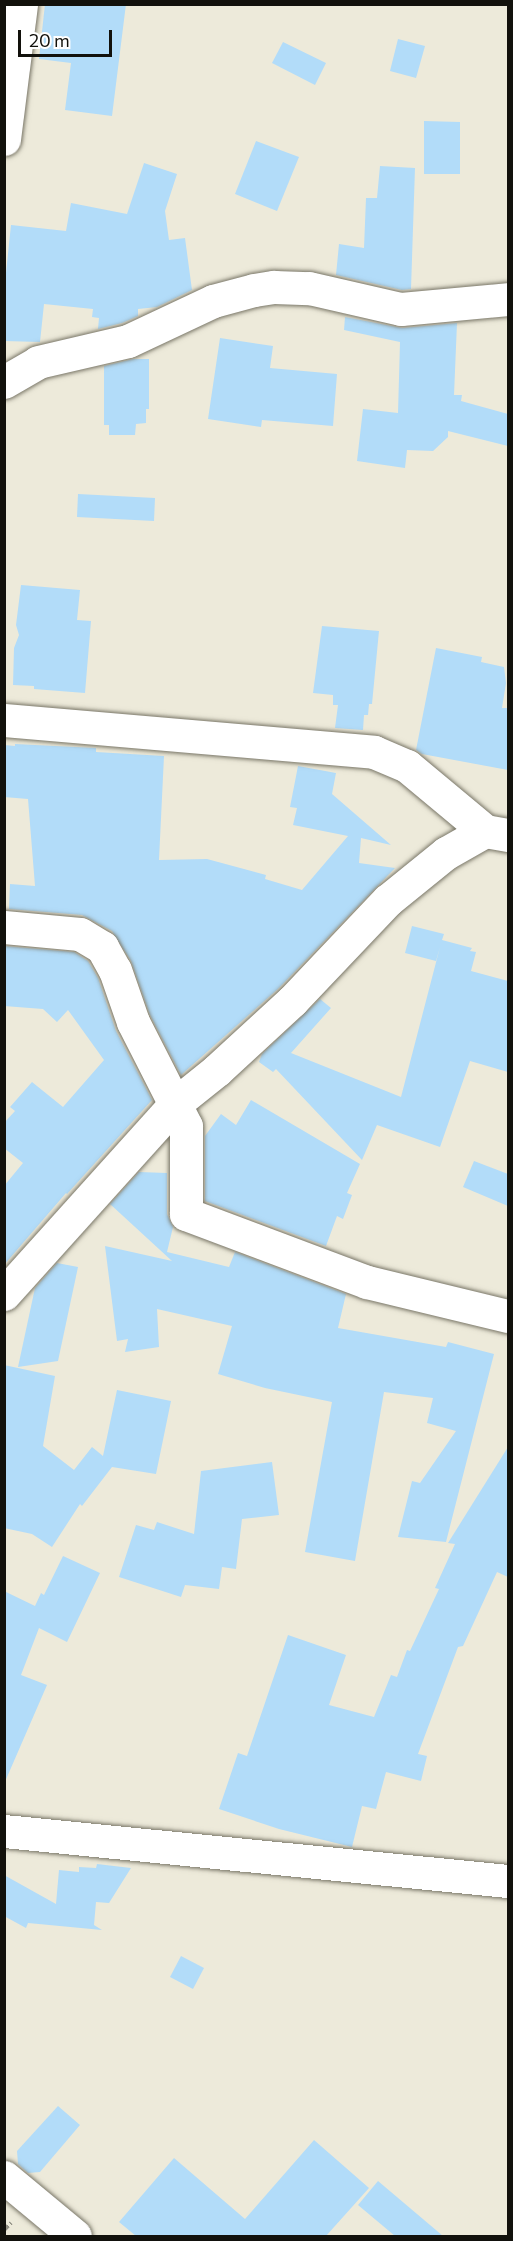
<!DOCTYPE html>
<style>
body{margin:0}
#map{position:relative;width:513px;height:2241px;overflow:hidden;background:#edeada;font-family:Commissioner,sans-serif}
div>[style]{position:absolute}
.building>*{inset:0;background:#b2dcf9}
.path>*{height:4px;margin-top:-2px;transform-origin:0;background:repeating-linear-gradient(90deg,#918f84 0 6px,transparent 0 9px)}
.roads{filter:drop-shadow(0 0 2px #797667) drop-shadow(0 0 2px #797667)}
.street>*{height:33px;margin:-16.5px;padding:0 16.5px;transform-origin:16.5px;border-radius:16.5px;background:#fff}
span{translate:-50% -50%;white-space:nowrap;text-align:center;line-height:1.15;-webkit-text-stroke:5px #fff;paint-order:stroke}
.frame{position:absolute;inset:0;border:6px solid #12110c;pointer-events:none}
.scale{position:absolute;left:18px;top:30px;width:94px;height:27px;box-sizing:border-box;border:3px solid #12110c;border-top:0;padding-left:8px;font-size:18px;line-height:21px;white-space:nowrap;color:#12110c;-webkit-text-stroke:4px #fff;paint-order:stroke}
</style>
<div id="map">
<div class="building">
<div style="clip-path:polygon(45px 4px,126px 4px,112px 116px,65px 110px,71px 63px,39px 59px)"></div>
<div style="clip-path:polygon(398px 39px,425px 46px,416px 78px,390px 71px)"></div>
<div style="clip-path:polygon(283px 42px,326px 63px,315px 85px,272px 63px)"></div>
<div style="clip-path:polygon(424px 121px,460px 122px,460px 174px,424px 174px)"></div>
<div style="clip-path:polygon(256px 141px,299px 157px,277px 211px,235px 194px)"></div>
<div style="clip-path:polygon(144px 163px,177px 174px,165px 211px,169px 240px,185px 238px,192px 290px,157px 307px,138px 309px,138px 316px,122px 323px,98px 329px,99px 318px,92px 317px,93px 309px,44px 304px,40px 342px,4px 341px,4px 292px,11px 225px,66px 231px,71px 203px,127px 214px)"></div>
<div style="clip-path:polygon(380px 166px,415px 168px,411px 289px,402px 290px,336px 275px,339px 244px,364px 248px,366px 198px,377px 198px)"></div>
<div style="clip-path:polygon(345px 317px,402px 328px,457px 323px,454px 395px,462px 395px,461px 401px,508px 414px,508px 446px,448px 431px,448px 437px,433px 451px,407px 450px,405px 468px,357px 461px,363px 409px,398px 413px,400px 342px,344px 330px)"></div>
<div style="clip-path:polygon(220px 338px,273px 346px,270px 368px,337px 374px,333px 426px,262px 420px,261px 427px,208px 419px)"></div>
<div style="clip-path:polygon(133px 359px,149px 359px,149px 409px,146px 409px,146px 423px,136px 424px,135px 435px,109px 435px,109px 425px,104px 425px,104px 366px)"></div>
<div style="clip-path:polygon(78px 494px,155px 498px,154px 521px,77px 517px)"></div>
<div style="clip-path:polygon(21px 585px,80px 590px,77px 620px,91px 621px,85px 693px,34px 689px,34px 686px,13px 685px,14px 648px,19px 635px,16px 625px)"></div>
<div style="clip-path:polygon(322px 626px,379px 631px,372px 704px,369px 704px,368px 715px,364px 715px,363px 730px,335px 728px,338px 705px,333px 705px,333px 695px,313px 693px)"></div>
<div style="clip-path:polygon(436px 648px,482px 657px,481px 662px,504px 667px,506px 683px,502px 708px,508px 708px,508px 770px,422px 754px,416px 750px)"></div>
<div style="clip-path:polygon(15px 744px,96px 748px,96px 752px,164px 756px,159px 860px,207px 859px,266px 875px,265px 879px,302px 890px,348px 836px,293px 825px,297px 808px,290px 807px,298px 766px,336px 773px,332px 794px,391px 845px,361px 838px,359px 863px,395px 868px,279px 988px,181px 1075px,150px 1015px,131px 961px,112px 931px,82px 915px,9px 909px,10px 884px,35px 886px,28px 799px,4px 797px,4px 745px,15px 746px)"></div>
<div style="clip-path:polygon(412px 926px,444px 934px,442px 940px,472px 948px,470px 951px,476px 952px,471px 971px,508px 981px,508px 1072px,470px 1061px,440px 1147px,377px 1125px,362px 1160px,276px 1069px,273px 1072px,259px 1062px,262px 1054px,320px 999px,331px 1008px,291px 1053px,401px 1097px,440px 947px,436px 961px,405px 953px)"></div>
<div style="clip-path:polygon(4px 946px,74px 952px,88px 961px,98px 978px,116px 1031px,152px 1100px,67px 1194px,66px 1193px,4px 1265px,4px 1186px,23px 1163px,4px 1148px,4px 1123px,15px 1111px,10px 1107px,32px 1082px,63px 1107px,104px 1060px,68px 1010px,57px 1022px,43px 1009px,4px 1006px)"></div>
<div style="clip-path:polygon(251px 1100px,360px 1164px,347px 1193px,352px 1195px,343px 1219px,337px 1216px,326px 1246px,205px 1201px,205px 1136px,221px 1114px,236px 1125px)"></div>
<div style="clip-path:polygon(474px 1161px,508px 1174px,508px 1206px,463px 1187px)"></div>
<div style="clip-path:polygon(139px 1172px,167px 1173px,167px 1214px,173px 1227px,167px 1252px,229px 1267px,235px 1252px,346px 1294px,338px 1328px,446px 1347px,448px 1342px,494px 1354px,446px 1542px,398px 1537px,412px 1481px,420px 1483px,456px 1431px,427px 1423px,433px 1398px,384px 1392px,355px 1561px,305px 1552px,332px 1402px,265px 1388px,218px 1374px,232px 1326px,157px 1309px,159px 1347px,125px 1352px,128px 1339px,117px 1341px,105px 1246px,172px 1261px,110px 1204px)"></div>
<div style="clip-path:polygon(57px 1263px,78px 1267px,58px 1361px,18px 1367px,35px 1288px)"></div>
<div style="clip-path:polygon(4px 1365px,55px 1376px,43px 1446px,74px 1470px,92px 1447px,103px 1456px,117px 1390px,171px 1401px,156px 1474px,112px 1467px,82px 1506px,80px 1504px,52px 1547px,32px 1534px,4px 1528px)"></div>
<div style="clip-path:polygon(508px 1447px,508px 1577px,497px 1572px,463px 1646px,458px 1647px,418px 1754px,427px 1756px,421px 1781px,386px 1772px,376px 1809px,362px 1806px,352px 1847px,279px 1829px,219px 1809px,238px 1753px,247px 1756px,288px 1635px,346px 1655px,329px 1705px,374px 1717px,391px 1675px,397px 1677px,407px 1650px,410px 1651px,439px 1589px,435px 1588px,455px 1544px,448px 1543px)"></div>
<div style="clip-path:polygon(272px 1462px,279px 1515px,242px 1519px,236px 1569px,222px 1567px,219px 1589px,185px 1585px,181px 1597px,119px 1577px,136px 1525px,154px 1530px,157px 1522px,194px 1534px,201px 1471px)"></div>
<div style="clip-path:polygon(63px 1556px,100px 1573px,67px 1642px,39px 1628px,21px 1675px,47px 1685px,4px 1784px,4px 1591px,35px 1606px,41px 1593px,44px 1595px)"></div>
<div style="clip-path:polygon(97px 1864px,131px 1868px,109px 1903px,96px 1902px,94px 1925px,102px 1930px,28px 1923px,26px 1928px,4px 1916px,4px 1875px,56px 1904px,59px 1870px,79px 1872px,79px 1867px,96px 1868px)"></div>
<div style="clip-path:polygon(181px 1956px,204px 1968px,193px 1989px,170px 1977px)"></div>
<div style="clip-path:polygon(58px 2106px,80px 2125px,40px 2172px,28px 2173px,18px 2164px,17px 2151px)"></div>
<div style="clip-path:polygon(314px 2140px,369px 2188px,326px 2236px,136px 2236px,119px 2222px,174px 2158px,245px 2219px)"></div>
<div style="clip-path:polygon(378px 2181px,443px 2236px,395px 2236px,358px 2205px)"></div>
</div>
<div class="path">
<div style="left:4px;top:2230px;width:10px;rotate:-45deg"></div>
</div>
<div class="roads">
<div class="street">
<div style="left:4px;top:139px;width:136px;rotate:-82.8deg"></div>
<div style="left:4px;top:382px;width:39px;rotate:-30deg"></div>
<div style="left:38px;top:362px;width:92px;rotate:-13.1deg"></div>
<div style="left:128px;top:341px;width:94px;rotate:-25.2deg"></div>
<div style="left:213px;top:301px;width:42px;rotate:-15deg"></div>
<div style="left:254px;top:290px;width:20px;rotate:-9deg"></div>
<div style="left:274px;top:287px;width:35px;rotate:2deg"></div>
<div style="left:309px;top:288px;width:94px;rotate:12.9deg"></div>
<div style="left:401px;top:309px;width:107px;rotate:-5.3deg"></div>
<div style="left:4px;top:720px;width:371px;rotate:4.9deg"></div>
<div style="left:374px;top:752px;width:36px;rotate:23deg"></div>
<div style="left:407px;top:766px;width:102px;rotate:39.8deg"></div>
<div style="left:485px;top:831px;width:23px;rotate:10deg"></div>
<div style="left:4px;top:927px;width:76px;rotate:5.3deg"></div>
<div style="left:80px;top:934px;width:26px;rotate:31deg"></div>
<div style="left:102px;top:947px;width:26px;rotate:61deg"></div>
<div style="left:115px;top:970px;width:55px;rotate:70.9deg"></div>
<div style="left:133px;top:1022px;width:117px;rotate:63deg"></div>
<div style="left:186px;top:1126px;width:88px;rotate:90deg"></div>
<div style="left:186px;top:1214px;width:193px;rotate:20.6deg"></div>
<div style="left:367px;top:1282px;width:145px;rotate:13.6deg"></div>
<div style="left:4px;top:1294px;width:257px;rotate:-48deg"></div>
<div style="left:176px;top:1103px;width:53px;rotate:-38.8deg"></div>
<div style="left:217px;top:1070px;width:102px;rotate:-42.6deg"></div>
<div style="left:292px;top:1001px;width:139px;rotate:-46.5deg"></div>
<div style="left:388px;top:900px;width:75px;rotate:-39deg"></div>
<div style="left:446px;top:853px;width:45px;rotate:-29.4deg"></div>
<div style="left:4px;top:1831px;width:506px;rotate:5.67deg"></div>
<div style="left:4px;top:2177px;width:92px;rotate:39.7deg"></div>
</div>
</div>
<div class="frame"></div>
<div class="scale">20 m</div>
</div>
